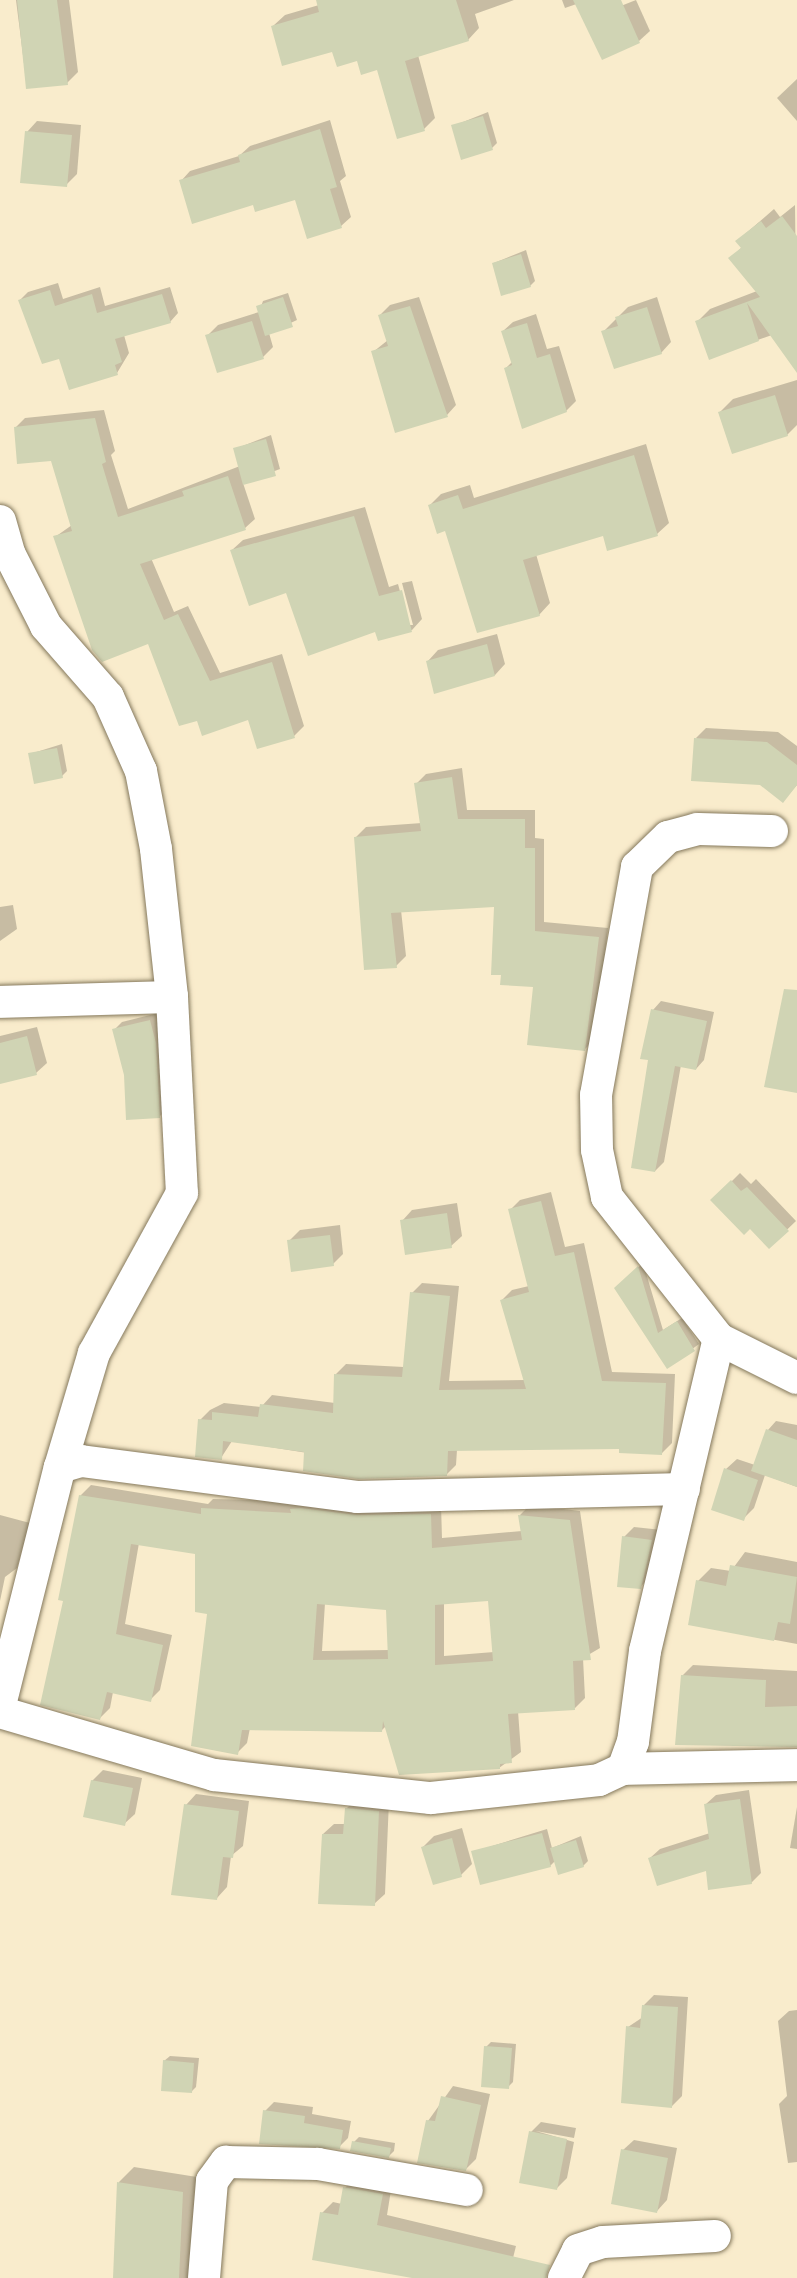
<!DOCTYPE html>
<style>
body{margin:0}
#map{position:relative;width:797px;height:2278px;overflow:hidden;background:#f9eccc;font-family:Rubik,sans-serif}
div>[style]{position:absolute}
.shadow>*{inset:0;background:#0003}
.building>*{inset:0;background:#d0d4b4}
.roads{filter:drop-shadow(0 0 2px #84785c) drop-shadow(0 0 2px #84785c)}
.street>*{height:32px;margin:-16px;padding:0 16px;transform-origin:16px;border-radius:16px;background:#fff}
span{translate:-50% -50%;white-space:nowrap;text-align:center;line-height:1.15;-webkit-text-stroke:5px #fffaed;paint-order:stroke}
</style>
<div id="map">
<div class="shadow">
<div style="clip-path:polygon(16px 0,69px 0,78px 72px,67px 83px,27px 87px)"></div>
<div style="clip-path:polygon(317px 0,514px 0,475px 14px,479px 28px,468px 40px,418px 55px,435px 118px,424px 129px,379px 67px,273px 26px,285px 15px,319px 5px)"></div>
<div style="clip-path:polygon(562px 0,588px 0,565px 8px)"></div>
<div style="clip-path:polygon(636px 0,650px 31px,639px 41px,603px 58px,598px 15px)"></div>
<div style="clip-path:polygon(797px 79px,797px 121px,777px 98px)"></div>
<div style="clip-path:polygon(488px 112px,497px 143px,492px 148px,453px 126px)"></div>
<div style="clip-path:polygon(330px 120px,346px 176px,340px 181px,351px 217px,341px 226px,296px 198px,181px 181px,190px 171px,239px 156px,250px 146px)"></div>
<div style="clip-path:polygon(37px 121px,81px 125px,77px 174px,66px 185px,27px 132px)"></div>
<div style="clip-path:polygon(795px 205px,797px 370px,772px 335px,710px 357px,697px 322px,710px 309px,757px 291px,731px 258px,742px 247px,737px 241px,774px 209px,780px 217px)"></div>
<div style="clip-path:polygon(526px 250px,535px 281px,530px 286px,494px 263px)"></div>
<div style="clip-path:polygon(58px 283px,63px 299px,100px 287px,105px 306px,170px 287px,178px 313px,170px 322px,124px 335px,129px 353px,117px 373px,70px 388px,60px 357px,20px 300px,28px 292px)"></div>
<div style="clip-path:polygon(288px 293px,297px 320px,269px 333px,273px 347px,263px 357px,207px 336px,218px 325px,259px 312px,263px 301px)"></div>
<div style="clip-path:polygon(419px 297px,456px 405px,447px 415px,373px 352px,388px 340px,380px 315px,390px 305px)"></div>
<div style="clip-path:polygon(657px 297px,671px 342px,661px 353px,603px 332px,628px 307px)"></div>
<div style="clip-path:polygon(536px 314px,547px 349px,559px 346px,576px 401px,566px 411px,506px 368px,512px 362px,503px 331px,513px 322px)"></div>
<div style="clip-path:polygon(797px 380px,797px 425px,787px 435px,720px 412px,733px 399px)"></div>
<div style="clip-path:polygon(104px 410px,115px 451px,111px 455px,128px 509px,240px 466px,235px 449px,271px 435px,280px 469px,243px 483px,255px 519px,245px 528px,151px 558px,174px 612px,188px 606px,220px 673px,282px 654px,304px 726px,294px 736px,249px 718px,198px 719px,149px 642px,55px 537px,72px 525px,52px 459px,15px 428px,25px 418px)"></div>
<div style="clip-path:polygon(646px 444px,669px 523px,657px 534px,604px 533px,536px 554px,550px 603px,539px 615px,446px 529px,430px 505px,441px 494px,470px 485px,474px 498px)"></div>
<div style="clip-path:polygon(365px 507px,389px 587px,398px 584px,409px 625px,413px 625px,402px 583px,412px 581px,422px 619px,412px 630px,376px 630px,287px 591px,232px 550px,243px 540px)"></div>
<div style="clip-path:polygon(497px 634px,505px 664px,495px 675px,428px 661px,438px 650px)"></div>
<div style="clip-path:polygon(706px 728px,778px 732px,797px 746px,797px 785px,783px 801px,696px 738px)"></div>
<div style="clip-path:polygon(62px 744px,67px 771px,62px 776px,30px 754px)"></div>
<div style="clip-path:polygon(462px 768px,467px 810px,535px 810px,535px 838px,544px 839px,544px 922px,608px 928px,595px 1039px,585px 1049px,496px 905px,401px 910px,406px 956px,396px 966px,356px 837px,366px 827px,422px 823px,416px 784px,426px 774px)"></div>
<div style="clip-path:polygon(13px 905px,17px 929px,0 941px,0 907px)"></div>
<div style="clip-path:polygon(661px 1001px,714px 1012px,704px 1060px,696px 1069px,681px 1065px,664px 1162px,655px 1171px,650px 1059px,653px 1010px)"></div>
<div style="clip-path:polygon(158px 1013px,167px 1109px,159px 1117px,126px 1074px,114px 1030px,122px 1022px)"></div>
<div style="clip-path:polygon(37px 1027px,47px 1063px,36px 1073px,0 1083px,0 1036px)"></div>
<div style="clip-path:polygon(740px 1173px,751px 1184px,756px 1179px,796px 1221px,769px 1247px,721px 1192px)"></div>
<div style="clip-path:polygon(551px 1192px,565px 1247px,584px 1243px,612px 1372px,675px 1374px,672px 1443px,662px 1453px,621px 1447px,457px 1450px,456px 1465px,446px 1475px,232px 1441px,221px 1458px,200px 1420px,210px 1410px,224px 1403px,261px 1407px,272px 1395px,335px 1403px,336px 1374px,346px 1364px,404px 1367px,412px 1293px,422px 1283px,459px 1286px,449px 1381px,525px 1380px,502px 1300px,512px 1290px,529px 1286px,510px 1210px,520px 1200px)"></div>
<div style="clip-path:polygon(457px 1203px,462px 1236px,451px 1246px,402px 1221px,412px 1210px)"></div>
<div style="clip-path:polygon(340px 1225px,343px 1254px,333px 1264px,289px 1241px,300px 1230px)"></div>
<div style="clip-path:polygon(643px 1263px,663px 1330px,682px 1318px,699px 1344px,668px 1367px,616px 1288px)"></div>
<div style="clip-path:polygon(776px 1421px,797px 1425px,797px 1487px,765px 1475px,754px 1508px,743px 1519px,726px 1469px,737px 1459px,755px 1465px,768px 1430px)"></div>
<div style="clip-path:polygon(evenodd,91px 1485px,208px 1504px,213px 1499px,441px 1504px,442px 1538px,522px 1531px,520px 1515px,530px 1505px,580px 1511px,600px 1648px,583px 1658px,585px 1698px,575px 1708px,518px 1711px,521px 1752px,499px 1768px,386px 1726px,382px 1730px,250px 1728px,247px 1743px,237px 1753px,197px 1553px,139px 1543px,125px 1624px,172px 1635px,160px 1690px,150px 1700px,113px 1692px,110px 1708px,100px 1718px,65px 1600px,80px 1496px,91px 1485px,490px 1599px,494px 1652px,444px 1656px,444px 1602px,490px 1599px,91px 1485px,325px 1603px,388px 1609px,389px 1650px,322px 1651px,325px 1603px)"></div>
<div style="clip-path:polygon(0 1515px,30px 1523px,17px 1568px,5px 1577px,0 1601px)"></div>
<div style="clip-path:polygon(634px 1527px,662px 1530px,651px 1577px,640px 1587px,624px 1537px)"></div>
<div style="clip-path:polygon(745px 1552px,797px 1562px,797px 1644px,690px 1624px,698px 1581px,711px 1568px,731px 1571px)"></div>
<div style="clip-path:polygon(693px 1665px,797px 1671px,797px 1747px,682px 1676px)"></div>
<div style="clip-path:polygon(103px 1770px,142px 1778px,135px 1814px,124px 1824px,92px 1781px)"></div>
<div style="clip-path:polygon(749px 1790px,761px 1873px,751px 1883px,707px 1868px,650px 1858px,660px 1849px,710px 1833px,706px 1804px,716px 1795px)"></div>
<div style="clip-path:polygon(196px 1794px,249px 1801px,243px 1846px,231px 1856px,227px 1887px,217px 1898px,186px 1805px)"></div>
<div style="clip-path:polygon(357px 1798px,389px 1801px,385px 1894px,374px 1904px,323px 1834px,334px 1824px,345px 1824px,346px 1809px)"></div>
<div style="clip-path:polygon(797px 1807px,797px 1849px,790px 1848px)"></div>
<div style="clip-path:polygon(462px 1828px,472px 1864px,461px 1875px,423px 1847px,434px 1836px)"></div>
<div style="clip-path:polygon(547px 1829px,552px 1848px,581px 1836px,588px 1861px,583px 1866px,556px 1860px,550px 1866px,473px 1852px)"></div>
<div style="clip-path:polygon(654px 1995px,688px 1997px,682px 2096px,672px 2106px,628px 2027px,643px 2017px,644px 2005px)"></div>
<div style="clip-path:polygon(797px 2010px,797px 2162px,788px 2163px,779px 2104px,787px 2096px,778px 2021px,789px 2011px)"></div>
<div style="clip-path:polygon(491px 2042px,516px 2044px,513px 2082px,508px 2087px,486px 2047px)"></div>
<div style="clip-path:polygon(170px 2056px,199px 2058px,196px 2087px,191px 2092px,164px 2061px)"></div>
<div style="clip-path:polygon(453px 2086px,490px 2094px,476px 2159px,466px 2169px,428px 2121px)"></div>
<div style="clip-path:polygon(274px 2102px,313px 2107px,312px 2114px,351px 2121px,348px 2138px,339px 2147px,265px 2111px)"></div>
<div style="clip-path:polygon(541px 2122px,576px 2128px,574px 2138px,536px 2131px,574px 2142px,567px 2178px,556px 2189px,531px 2132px)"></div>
<div style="clip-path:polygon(359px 2137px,395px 2143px,394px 2151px,389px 2156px,354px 2142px)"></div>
<div style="clip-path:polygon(634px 2140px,677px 2148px,667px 2200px,657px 2211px,623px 2150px)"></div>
<div style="clip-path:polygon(134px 2167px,197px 2177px,193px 2278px,115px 2278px,119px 2182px)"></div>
<div style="clip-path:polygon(355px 2177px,392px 2184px,387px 2215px,516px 2246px,508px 2278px,423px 2278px,322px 2213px,333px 2202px,342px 2204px,345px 2188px)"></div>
</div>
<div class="building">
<div style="clip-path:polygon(17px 0,57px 0,68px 85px,26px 89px)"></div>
<div style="clip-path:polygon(316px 0,456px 0,469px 41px,405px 61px,425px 131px,397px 139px,377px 70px,361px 75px,357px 61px,337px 67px,332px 52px,282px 66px,271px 26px,319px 12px)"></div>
<div style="clip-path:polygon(573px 0,621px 0,640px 43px,602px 60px)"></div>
<div style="clip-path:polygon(483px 116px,493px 150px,461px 160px,451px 125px)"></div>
<div style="clip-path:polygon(320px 129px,337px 187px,330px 189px,342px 228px,307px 239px,295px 200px,255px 212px,253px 205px,192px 224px,179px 180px,240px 162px,238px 155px)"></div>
<div style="clip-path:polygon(25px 131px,72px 135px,67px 187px,20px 183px)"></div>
<div style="clip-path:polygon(782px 216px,797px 236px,797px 373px,747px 303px,759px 341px,709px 360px,695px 321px,760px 297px,728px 258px,741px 248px,735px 241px,761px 221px,766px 228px)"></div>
<div style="clip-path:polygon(521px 254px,531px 287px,501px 296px,492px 263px)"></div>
<div style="clip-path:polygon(50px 290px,55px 306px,92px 294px,97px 313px,162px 294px,171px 323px,115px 339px,122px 362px,115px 365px,118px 375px,69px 390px,59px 359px,42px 364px,18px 300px)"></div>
<div style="clip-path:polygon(283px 297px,293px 327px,265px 336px,256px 306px)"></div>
<div style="clip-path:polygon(410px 306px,448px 417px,395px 433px,371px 351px,388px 346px,378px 315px)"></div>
<div style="clip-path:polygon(647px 307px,662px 354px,614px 369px,601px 331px,618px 326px,615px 317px)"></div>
<div style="clip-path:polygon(252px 321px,264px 359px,217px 373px,205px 335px)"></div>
<div style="clip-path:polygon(527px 323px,537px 358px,550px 354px,567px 412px,522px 429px,504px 368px,512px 365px,501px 331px)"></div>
<div style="clip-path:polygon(775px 395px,788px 436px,732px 454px,718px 412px)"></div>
<div style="clip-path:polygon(95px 418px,106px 462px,102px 464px,118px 517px,184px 496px,182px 491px,228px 476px,246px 530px,140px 564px,164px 620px,178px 614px,210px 681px,272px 662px,295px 738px,257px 749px,248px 720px,202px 736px,197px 721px,179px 726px,148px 644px,102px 662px,92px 650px,53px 536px,72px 531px,51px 461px,17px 464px,14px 427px)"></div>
<div style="clip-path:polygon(266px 439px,276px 476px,243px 485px,233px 448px)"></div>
<div style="clip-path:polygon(634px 455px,658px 536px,607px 551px,603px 536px,523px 560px,540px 616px,477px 633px,445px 531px,437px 534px,428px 505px,458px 495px,463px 509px)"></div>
<div style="clip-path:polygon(354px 516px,379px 596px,402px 590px,412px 632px,378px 641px,375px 632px,308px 656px,286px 593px,249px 606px,230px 550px)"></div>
<div style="clip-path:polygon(487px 644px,495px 676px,434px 694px,426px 661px)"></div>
<div style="clip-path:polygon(694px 738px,767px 742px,797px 765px,797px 785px,783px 803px,760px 785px,691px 781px)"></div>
<div style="clip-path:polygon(57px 748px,63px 778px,34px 784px,28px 753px)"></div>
<div style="clip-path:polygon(452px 777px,458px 819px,525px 819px,525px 848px,535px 848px,535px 931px,599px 937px,585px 1051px,527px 1045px,533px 987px,500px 985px,501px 975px,491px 975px,494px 907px,391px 913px,397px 968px,364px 970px,354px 837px,421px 831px,414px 783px)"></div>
<div style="clip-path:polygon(784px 989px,797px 990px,797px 1093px,764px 1087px)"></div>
<div style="clip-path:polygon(651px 1009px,707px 1021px,696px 1070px,675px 1066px,655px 1172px,631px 1168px,648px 1060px,640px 1059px)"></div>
<div style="clip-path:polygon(150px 1020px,156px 1043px,160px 1118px,126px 1120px,124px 1075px,112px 1029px)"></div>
<div style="clip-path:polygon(27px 1036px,37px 1075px,0 1084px,0 1043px)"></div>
<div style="clip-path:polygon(731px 1180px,741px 1191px,747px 1187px,789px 1231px,769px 1249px,750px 1229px,744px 1235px,710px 1200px)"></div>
<div style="clip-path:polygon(541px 1201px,555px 1256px,574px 1252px,602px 1381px,666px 1383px,662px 1455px,619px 1453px,619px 1449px,448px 1451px,447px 1476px,358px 1479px,303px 1471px,304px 1452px,223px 1441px,222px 1460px,195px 1457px,198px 1419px,212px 1420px,212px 1412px,258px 1417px,260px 1404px,333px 1413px,334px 1374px,402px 1377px,410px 1292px,450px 1296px,439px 1390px,526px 1389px,500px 1300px,529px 1292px,508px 1209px)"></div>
<div style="clip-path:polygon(447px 1213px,452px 1248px,405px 1255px,400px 1220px)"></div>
<div style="clip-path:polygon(330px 1235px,334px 1266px,291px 1272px,287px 1240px)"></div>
<div style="clip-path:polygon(638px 1266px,658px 1333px,677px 1321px,695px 1351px,667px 1369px,614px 1288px)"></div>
<div style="clip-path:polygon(766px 1429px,797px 1440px,797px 1487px,751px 1471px)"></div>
<div style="clip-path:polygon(724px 1468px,758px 1480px,744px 1521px,711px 1510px)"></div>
<div style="clip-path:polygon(evenodd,79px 1495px,201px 1514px,201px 1508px,291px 1513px,290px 1509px,301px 1508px,357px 1515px,431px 1514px,432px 1548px,522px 1540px,518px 1515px,570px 1520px,591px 1660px,573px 1661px,575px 1710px,508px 1714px,512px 1763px,500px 1764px,500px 1769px,399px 1775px,383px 1721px,382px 1732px,242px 1730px,238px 1755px,191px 1746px,207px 1614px,195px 1612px,195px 1554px,131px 1544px,116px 1634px,163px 1645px,151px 1702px,107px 1692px,100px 1720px,40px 1705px,63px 1601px,58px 1600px,79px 1495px,488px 1601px,493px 1661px,435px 1665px,435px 1605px,488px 1601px,79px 1495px,317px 1604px,386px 1610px,388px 1659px,313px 1660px,317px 1604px)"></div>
<div style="clip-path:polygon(622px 1536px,652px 1540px,641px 1589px,617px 1587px)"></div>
<div style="clip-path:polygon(730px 1565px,797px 1577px,790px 1624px,778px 1622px,774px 1641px,688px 1625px,696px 1580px,726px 1586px)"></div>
<div style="clip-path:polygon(681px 1675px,766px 1680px,765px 1707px,797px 1706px,797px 1747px,675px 1745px)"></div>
<div style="clip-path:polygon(91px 1780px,133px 1788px,125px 1826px,83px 1817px)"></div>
<div style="clip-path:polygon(740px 1799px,752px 1884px,708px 1890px,706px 1871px,657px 1886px,648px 1858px,709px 1839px,704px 1804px)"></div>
<div style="clip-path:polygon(184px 1804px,239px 1811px,233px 1858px,223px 1857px,217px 1900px,171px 1895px)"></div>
<div style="clip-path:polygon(345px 1808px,379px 1811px,375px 1906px,318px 1904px,322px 1834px,343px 1834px)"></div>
<div style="clip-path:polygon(542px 1833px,551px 1867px,480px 1885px,471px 1851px)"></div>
<div style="clip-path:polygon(452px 1838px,462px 1877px,433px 1885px,421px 1847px)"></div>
<div style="clip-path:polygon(576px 1840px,584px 1867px,558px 1875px,550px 1848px)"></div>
<div style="clip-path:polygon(642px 2005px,678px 2007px,672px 2108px,621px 2103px,626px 2026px,640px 2028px)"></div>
<div style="clip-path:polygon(484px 2046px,512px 2048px,509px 2089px,481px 2087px)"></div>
<div style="clip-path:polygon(163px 2060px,194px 2063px,192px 2093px,161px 2091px)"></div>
<div style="clip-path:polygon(441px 2096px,481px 2105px,466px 2171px,417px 2163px,426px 2120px,435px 2121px)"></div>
<div style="clip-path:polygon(263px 2110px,305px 2116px,304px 2123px,343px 2130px,340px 2149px,259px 2144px)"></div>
<div style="clip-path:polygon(529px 2131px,567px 2139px,557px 2190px,519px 2183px)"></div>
<div style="clip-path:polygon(352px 2141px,391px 2148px,389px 2158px,350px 2151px)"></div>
<div style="clip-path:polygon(621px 2149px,668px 2158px,657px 2213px,611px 2204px)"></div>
<div style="clip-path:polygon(117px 2182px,183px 2192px,179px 2278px,113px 2278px)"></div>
<div style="clip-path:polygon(343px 2187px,383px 2194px,377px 2225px,550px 2265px,546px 2278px,412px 2278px,312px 2260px,320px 2212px,338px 2215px)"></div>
</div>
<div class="roads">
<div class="street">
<div style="left:0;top:521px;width:35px;rotate:74deg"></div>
<div style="left:10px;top:555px;width:80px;rotate:63.1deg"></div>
<div style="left:46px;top:626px;width:94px;rotate:48.9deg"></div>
<div style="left:108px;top:697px;width:81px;rotate:66deg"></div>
<div style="left:141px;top:771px;width:79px;rotate:79.1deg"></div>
<div style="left:156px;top:849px;width:149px;rotate:83.8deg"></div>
<div style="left:172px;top:997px;width:196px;rotate:87.1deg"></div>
<div style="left:182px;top:1193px;width:183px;rotate:118.8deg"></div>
<div style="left:94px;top:1353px;width:119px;rotate:106.6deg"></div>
<div style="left:0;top:1002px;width:172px;rotate:-1.7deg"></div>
<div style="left:719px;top:1339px;width:87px;rotate:26.6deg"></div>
<div style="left:0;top:1705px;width:245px;rotate:-75.9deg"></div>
<div style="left:60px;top:1467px;width:22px;rotate:-16deg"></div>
<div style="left:81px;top:1461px;width:278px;rotate:7.4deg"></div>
<div style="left:357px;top:1497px;width:327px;rotate:-1.4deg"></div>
<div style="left:0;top:1712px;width:223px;rotate:16.4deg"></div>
<div style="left:214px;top:1775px;width:218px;rotate:6.1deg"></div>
<div style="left:431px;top:1798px;width:169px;rotate:-6.1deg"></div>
<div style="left:599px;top:1780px;width:26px;rotate:-25deg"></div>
<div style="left:623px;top:1769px;width:29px;rotate:-70deg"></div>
<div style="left:633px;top:1742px;width:92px;rotate:-82.5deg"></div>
<div style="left:645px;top:1651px;width:321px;rotate:-76.7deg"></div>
<div style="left:719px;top:1339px;width:181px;rotate:-128.3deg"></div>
<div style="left:607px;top:1197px;width:48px;rotate:-102deg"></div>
<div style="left:597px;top:1150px;width:55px;rotate:-91deg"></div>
<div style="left:596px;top:1095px;width:232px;rotate:-79.8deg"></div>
<div style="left:637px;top:867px;width:43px;rotate:-44.1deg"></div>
<div style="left:668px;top:837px;width:30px;rotate:-15deg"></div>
<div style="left:697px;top:829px;width:75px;rotate:1.5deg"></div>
<div style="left:623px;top:1769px;width:174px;rotate:-1.3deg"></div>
<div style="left:204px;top:2278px;width:97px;rotate:-85.3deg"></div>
<div style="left:212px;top:2181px;width:24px;rotate:-54deg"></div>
<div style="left:226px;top:2162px;width:92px;rotate:1.2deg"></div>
<div style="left:318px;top:2164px;width:151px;rotate:9.9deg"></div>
<div style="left:564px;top:2278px;width:31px;rotate:-63deg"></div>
<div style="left:578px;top:2250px;width:26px;rotate:-18deg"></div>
<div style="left:603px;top:2242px;width:112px;rotate:-3.1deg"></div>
</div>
</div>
</div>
